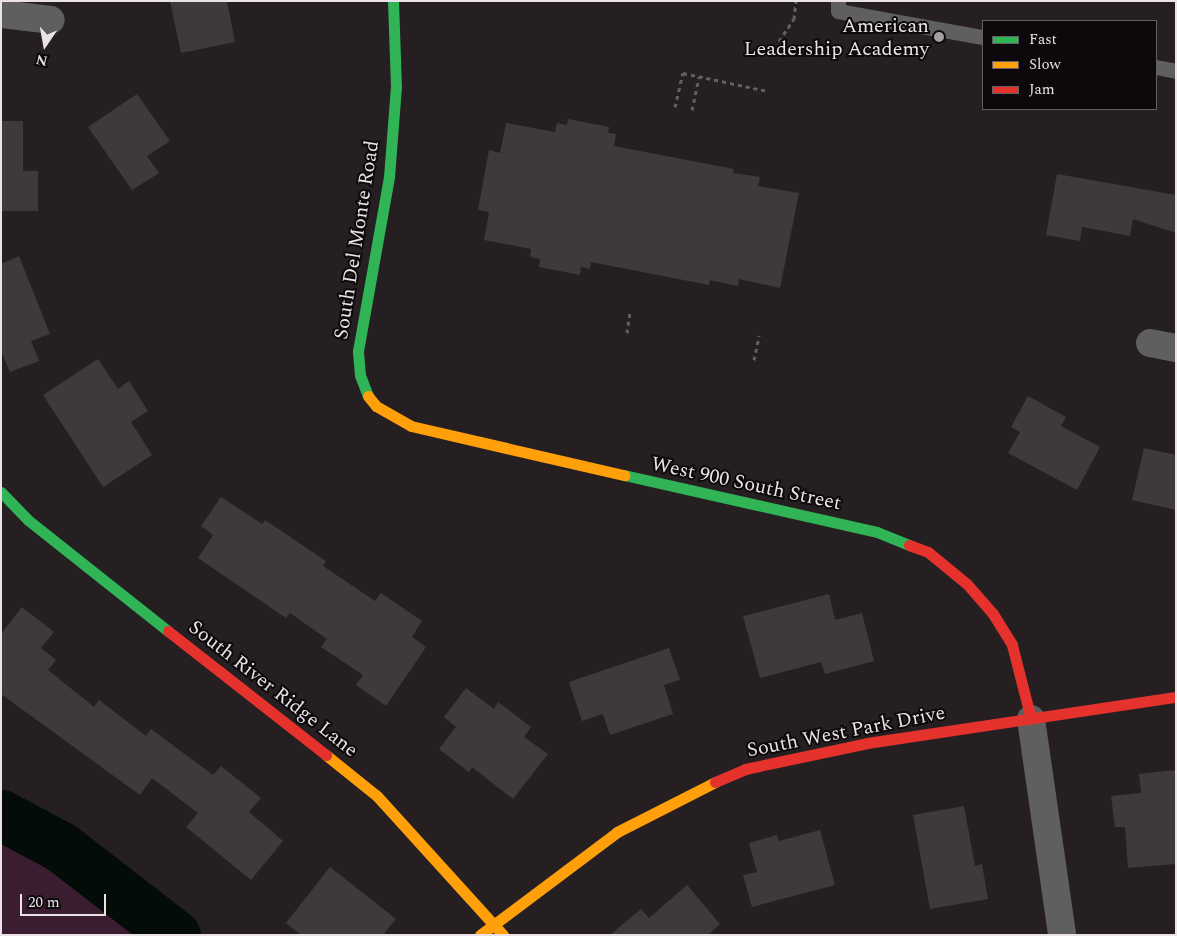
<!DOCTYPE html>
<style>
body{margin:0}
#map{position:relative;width:1177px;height:936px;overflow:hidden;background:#251f22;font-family:Spectral,serif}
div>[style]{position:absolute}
.green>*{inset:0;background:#3b1d31}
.river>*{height:51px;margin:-25.5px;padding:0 25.5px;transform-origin:25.5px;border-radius:25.5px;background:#030c07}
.building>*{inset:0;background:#3e393c}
.path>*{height:3px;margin-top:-1.5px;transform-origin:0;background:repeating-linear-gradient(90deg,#616061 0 4px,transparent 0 8px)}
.lane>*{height:15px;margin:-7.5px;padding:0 7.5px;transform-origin:7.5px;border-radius:7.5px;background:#5e5f5e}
.street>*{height:28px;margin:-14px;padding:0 14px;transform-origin:14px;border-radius:14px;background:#5e5f5e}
.fast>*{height:11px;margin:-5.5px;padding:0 5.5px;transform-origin:5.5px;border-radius:5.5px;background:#30b455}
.slow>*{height:11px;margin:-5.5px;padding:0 5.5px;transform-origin:5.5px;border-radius:5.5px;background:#ff9f0a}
.jam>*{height:11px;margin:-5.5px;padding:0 5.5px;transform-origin:5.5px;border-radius:5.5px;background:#e5322d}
.dots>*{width:14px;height:14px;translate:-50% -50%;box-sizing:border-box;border:2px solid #0d080b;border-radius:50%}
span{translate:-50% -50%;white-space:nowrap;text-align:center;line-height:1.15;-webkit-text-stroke:4px #0d080b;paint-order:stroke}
.poi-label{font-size:20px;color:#eae2e7}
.right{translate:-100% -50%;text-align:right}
.street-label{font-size:20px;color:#eae2e7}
.frame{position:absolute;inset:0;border:2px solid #eae2e7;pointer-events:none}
.legend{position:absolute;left:982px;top:20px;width:175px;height:90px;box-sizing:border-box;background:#0d080b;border:1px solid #655f63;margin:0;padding:6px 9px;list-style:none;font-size:15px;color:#eae2e7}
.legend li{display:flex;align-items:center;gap:10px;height:25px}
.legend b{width:25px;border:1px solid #655f63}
.north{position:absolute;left:20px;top:20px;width:50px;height:50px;-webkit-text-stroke:4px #0d080b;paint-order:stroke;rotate:192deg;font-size:14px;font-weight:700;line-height:20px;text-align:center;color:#eae2e7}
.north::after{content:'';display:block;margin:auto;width:18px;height:22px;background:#eae2e7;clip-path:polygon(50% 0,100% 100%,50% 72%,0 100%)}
.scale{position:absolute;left:20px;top:894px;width:86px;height:22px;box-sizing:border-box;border:2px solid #eae2e7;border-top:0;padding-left:6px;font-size:15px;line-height:18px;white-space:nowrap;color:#eae2e7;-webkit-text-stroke:4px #0d080b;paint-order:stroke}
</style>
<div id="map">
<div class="green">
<div style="clip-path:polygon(1px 802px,49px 823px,155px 935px,1px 935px)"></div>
</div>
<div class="river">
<div style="left:1px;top:815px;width:68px;rotate:28.1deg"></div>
<div style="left:61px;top:847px;width:144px;rotate:37.7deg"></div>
</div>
<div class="building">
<div style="clip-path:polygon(170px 1px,227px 1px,235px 42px,181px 53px)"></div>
<div style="clip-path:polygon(137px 94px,170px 141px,147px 156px,159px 173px,132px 190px,88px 127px)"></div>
<div style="clip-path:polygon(568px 119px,609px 127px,608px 133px,616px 134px,614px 146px,734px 169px,733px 173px,760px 177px,758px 186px,799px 193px,780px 288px,739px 279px,738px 286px,710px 280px,709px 285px,591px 262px,590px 269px,581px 267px,580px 275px,539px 267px,540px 259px,530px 257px,531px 249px,484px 240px,489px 212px,478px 210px,489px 150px,500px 153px,506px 123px,555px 132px,557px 123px,567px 125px)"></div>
<div style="clip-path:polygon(1px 121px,23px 121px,23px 171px,38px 171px,38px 211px,1px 211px)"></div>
<div style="clip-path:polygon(1057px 174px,1176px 195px,1176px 233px,1133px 219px,1130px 236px,1082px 227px,1080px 241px,1046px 235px)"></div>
<div style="clip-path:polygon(19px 256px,50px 334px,31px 341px,39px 361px,10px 372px,1px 351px,1px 264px)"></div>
<div style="clip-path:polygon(98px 359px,118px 389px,129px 381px,148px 411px,131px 422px,152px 455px,103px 487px,43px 395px)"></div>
<div style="clip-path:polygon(1028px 396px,1066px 417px,1061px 426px,1100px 447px,1077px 490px,1008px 453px,1020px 432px,1011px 427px)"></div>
<div style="clip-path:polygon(1144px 448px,1176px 455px,1176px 510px,1132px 500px)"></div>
<div style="clip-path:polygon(221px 497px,262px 524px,265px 520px,326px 561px,323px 566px,375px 601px,381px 593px,422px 621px,412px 637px,426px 647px,386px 706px,356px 685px,363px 675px,321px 647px,327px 639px,290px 613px,286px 618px,198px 558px,213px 535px,201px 526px)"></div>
<div style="clip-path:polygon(829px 594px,835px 620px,862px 613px,874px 661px,825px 674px,821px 662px,760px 678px,743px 616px)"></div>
<div style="clip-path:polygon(22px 607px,54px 632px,41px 648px,56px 660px,48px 670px,94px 707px,99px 700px,146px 736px,151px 729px,213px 775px,221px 766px,261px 798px,249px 812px,283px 841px,251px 880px,186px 827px,198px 813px,152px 778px,140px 795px,1px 694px,1px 634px)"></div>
<div style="clip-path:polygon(669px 648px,680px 680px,664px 685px,673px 714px,610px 735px,603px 714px,582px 721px,569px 682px)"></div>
<div style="clip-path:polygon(466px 688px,494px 709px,498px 702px,531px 727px,524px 737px,548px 754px,513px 799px,472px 767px,469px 772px,439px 749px,456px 727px,444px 717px)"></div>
<div style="clip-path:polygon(1176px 770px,1176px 864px,1128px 868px,1125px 827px,1115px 827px,1111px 796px,1141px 793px,1139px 774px)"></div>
<div style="clip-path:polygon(964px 806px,975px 866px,982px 864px,988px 899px,930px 909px,913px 815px)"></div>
<div style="clip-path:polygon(820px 830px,835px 885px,752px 907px,743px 875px,757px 872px,749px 843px,777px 835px,779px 841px)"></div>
<div style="clip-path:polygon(330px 867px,396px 919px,383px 935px,301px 935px,286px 923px)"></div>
<div style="clip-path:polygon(687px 885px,720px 924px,708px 935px,610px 935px,641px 909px,649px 918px)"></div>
</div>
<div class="path">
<div style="left:779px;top:41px;width:27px;rotate:-56deg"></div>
<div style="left:794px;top:19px;width:18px;rotate:-84deg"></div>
<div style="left:675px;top:107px;width:35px;rotate:-77deg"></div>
<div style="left:683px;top:73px;width:87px;rotate:12deg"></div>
<div style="left:692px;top:110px;width:34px;rotate:-78deg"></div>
<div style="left:627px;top:333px;width:22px;rotate:-82deg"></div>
<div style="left:754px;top:360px;width:25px;rotate:-78deg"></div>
</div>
<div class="lane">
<div style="left:838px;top:1px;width:10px;rotate:90deg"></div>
<div style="left:838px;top:11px;width:147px;rotate:10.2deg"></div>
<div style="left:1156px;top:67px;width:20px;rotate:11deg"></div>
</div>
<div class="street">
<div style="left:1px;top:14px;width:50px;rotate:6.8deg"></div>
<div style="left:1150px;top:343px;width:26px;rotate:11deg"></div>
<div style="left:1031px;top:719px;width:218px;rotate:81.8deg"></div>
</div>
<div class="fast">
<div style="left:368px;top:396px;width:22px;rotate:-111deg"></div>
<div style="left:360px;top:375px;width:24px;rotate:-95deg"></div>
<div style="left:358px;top:351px;width:177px;rotate:-79.9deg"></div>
<div style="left:389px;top:177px;width:90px;rotate:-85.6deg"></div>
<div style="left:396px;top:87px;width:86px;rotate:-92deg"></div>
<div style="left:624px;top:475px;width:259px;rotate:12.7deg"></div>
<div style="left:877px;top:532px;width:35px;rotate:22deg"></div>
<div style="left:1px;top:492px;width:39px;rotate:46deg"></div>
<div style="left:28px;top:520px;width:179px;rotate:38.4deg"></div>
</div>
<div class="slow">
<div style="left:368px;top:396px;width:13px;rotate:51deg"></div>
<div style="left:376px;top:406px;width:40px;rotate:29.7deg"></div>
<div style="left:411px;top:426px;width:219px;rotate:13deg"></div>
<div style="left:326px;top:755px;width:65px;rotate:38.8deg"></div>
<div style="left:377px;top:796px;width:188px;rotate:47.8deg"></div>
<div style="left:480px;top:935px;width:171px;rotate:-36.9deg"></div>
<div style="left:617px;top:832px;width:110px;rotate:-27deg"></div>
</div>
<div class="jam">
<div style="left:909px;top:545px;width:20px;rotate:20deg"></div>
<div style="left:928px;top:552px;width:50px;rotate:39.4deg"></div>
<div style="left:967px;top:584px;width:40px;rotate:49deg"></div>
<div style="left:993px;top:614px;width:36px;rotate:58deg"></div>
<div style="left:1012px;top:645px;width:76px;rotate:75.6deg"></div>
<div style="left:168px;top:631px;width:201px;rotate:38.1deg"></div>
<div style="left:715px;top:782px;width:33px;rotate:-23deg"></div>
<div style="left:745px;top:769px;width:125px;rotate:-12deg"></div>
<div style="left:867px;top:743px;width:312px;rotate:-8.5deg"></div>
</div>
<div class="dots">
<div style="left:939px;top:37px;background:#a59ea2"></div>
</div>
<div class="poi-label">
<span class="right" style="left:929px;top:38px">American<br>Leadership Academy</span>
</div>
<div class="street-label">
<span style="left:357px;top:240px;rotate:-81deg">South Del Monte Road</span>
<span style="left:746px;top:484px;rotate:12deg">West 900 South Street</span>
<span style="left:273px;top:689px;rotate:38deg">South River Ridge Lane</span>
<span style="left:846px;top:732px;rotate:-11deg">South West Park Drive</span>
</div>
<div class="frame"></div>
<ul class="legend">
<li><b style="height:6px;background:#30b455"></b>Fast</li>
<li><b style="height:6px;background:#ff9f0a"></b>Slow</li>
<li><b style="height:6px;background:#e5322d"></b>Jam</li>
</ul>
<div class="north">N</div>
<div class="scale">20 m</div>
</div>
